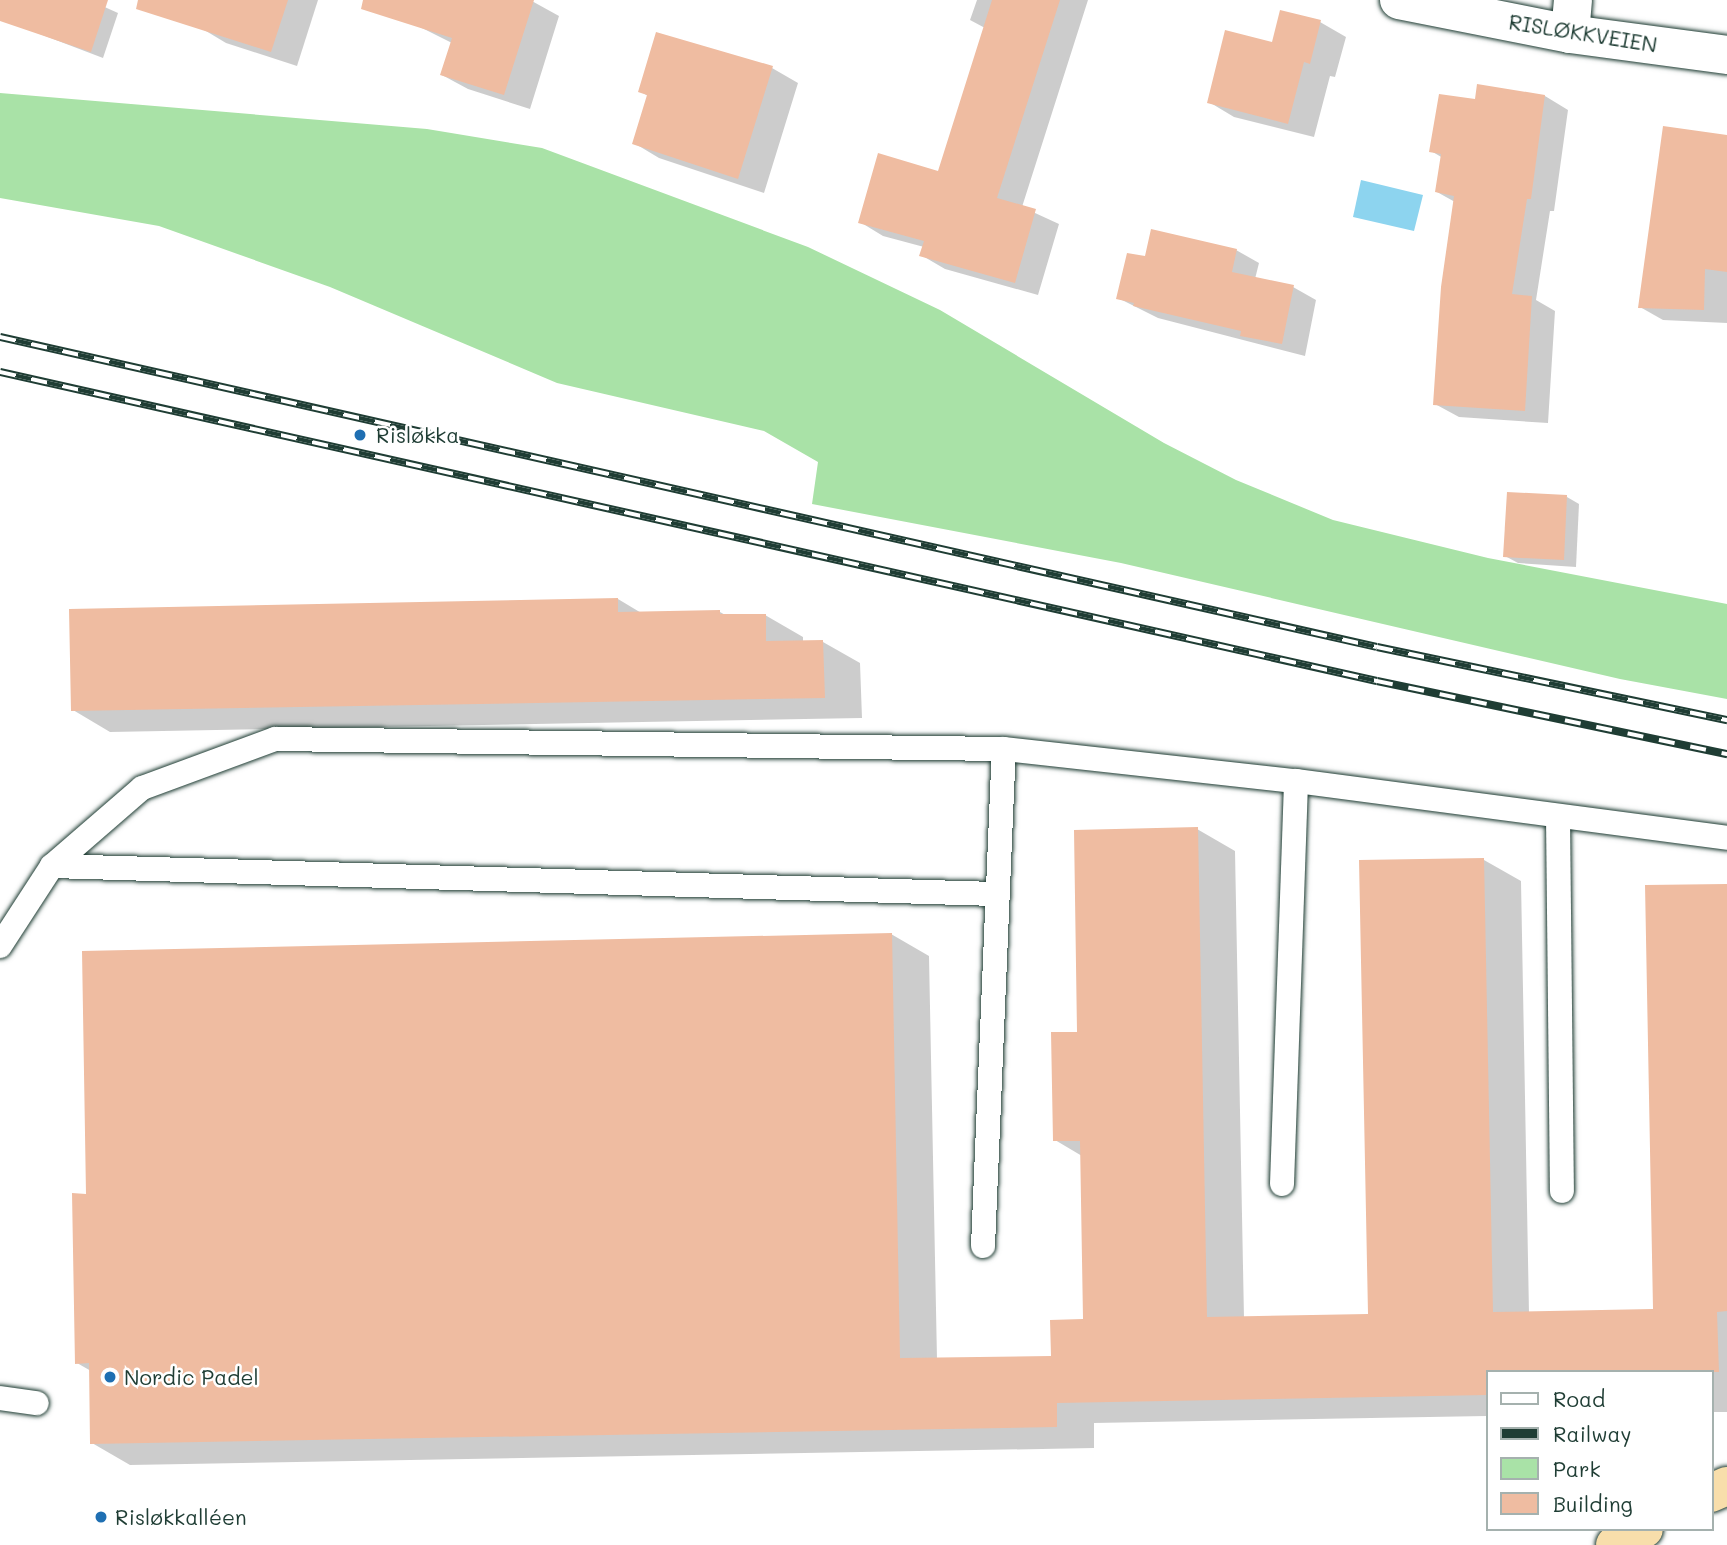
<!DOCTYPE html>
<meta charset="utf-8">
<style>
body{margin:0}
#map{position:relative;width:1727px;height:1545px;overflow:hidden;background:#fff;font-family:Mali,sans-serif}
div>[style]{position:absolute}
.green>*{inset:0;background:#a9e2a7}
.water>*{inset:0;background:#8dd4ef}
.shadow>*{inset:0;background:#0003}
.building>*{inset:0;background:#efbca1}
.roads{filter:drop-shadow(0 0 2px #1f3d34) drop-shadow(0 0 2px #1f3d34)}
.service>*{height:24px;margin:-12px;padding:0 12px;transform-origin:12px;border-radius:12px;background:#fff}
.minor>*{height:38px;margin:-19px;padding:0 19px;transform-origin:19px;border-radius:19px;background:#fff}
.trunk>*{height:38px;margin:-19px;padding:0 19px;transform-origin:19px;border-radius:19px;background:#f8deab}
.rail>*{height:8px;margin-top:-4px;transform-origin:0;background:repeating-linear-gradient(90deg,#fff 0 16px,#1f3d34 0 32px);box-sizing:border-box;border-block:2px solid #1f3d34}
.dots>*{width:19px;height:19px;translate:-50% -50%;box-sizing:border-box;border:4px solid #fff;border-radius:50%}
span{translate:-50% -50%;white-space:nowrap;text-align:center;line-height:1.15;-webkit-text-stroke:5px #fff;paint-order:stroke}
.street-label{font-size:21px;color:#1f3d34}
.poi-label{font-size:21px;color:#1f3d34}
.left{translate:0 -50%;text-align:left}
.legend{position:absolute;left:1486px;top:1370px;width:228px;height:161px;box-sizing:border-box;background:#fff;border:2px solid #a5b1ae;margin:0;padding:9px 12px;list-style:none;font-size:21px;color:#1f3d34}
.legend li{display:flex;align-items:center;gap:14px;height:35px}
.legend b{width:35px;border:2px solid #a5b1ae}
</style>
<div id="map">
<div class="green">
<div style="clip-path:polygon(0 93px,427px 129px,542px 148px,808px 247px,940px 310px,1164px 443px,1236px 480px,1333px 520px,1488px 558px,1727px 604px,1727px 699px,1620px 679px,1121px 563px,812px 504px,818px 462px,764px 431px,557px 383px,330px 287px,159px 226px,0 198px)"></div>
</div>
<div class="water">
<div style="clip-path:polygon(1361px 180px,1423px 195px,1414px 231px,1353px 217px)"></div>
</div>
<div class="shadow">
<div style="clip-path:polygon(27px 0,89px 0,118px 13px,103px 58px,19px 26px)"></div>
<div style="clip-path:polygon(210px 0,318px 0,297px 66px,226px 43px,201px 28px)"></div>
<div style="clip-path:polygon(429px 0,530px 0,559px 16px,530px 109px,468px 89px,442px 75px,452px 43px,420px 27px)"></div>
<div style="clip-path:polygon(977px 0,1088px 0,1022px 207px,1059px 224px,1038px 295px,945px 269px,921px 255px,924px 247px,883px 236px,860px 222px,939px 173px,985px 28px,970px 20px)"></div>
<div style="clip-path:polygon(1320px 22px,1346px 37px,1335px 77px,1330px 76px,1314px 137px,1234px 117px,1209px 102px,1273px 44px)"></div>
<div style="clip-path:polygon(772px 68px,798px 83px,764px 193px,659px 158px,634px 143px,648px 96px,640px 91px)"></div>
<div style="clip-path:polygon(1545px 96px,1568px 110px,1554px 211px,1550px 211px,1536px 300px,1555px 311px,1548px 423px,1459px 417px,1435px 404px,1455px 202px,1437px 192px,1443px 158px,1431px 151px,1476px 101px)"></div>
<div style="clip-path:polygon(1727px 136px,1727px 323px,1663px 320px,1640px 307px)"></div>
<div style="clip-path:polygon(1236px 250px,1259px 263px,1255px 279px,1293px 287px,1316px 300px,1305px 356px,1158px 318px,1118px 298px,1146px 258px)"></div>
<div style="clip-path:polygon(1567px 497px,1579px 504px,1576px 567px,1518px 563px,1505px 556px)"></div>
<div style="clip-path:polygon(618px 599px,643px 614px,720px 612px,727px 616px,765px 615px,803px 637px,803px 642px,823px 642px,860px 663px,862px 718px,110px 732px,73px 710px)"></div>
<div style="clip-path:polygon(1197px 829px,1235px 851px,1244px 1318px,1370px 1316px,1484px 860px,1521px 881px,1529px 1313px,1655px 1311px,1727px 885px,1727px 1412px,1711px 1412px,1711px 1372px,1487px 1372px,1487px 1416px,1094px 1423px,1094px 1448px,130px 1465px,92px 1443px,91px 1371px,77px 1363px,88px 1195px,891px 934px,929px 956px,937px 1359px,1053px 1357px,1085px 1321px,1082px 1156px,1055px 1140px,1079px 1033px)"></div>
</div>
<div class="building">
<div style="clip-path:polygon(0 0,108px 0,91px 52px,0 21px)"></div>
<div style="clip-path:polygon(138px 0,288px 0,271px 52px,136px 9px)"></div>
<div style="clip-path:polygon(363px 0,534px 0,504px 95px,440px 75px,452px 38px,361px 9px)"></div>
<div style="clip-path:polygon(992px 0,1060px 0,997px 198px,1036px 209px,1015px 283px,919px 256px,924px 241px,858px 223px,878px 153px,938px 171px)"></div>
<div style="clip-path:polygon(1280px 10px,1321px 20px,1310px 64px,1304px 62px,1288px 124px,1207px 103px,1225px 30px,1272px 42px)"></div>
<div style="clip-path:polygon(656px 32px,773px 66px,738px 179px,632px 144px,647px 95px,638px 92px)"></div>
<div style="clip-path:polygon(1477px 84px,1545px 95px,1531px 199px,1527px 199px,1512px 294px,1532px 296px,1525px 411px,1433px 405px,1441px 287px,1454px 196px,1435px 192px,1441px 154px,1429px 152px,1439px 94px,1475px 99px)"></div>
<div style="clip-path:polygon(1663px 126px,1727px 135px,1727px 272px,1705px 269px,1704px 310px,1638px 308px)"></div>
<div style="clip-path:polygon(1151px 229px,1237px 249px,1232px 272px,1294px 285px,1282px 344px,1240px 336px,1241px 331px,1133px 306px,1134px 303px,1116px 299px,1127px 253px,1145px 256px)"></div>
<div style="clip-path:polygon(1507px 492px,1567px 495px,1564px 560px,1503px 557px)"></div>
<div style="clip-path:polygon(618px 598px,618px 612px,720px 610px,720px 614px,766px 614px,766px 641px,823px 640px,825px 698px,71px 711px,69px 609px)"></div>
<div style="clip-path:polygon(1198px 827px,1207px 1317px,1368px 1314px,1359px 860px,1484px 858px,1493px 1312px,1653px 1309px,1645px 885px,1727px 884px,1727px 1311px,1717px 1312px,1719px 1372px,1487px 1372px,1487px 1395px,1057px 1403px,1057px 1427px,90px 1444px,89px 1363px,75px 1364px,72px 1193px,86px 1194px,82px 951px,892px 933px,900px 1358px,1051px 1356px,1050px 1320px,1083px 1319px,1080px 1141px,1053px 1141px,1051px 1032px,1077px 1032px,1074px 830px)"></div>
</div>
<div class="roads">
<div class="service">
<div style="left:1558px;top:816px;width:375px;rotate:89.4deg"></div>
<div style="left:52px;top:866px;width:946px;rotate:1.7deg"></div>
<div style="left:0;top:946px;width:95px;rotate:-57deg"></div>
<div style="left:52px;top:866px;width:119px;rotate:-40.9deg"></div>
<div style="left:142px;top:788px;width:142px;rotate:-20.2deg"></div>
<div style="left:275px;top:739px;width:729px;rotate:0.79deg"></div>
<div style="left:1004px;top:749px;width:294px;rotate:6.3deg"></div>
<div style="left:1296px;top:781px;width:435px;rotate:7.5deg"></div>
<div style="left:1282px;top:1184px;width:403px;rotate:-88deg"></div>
<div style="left:983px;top:1246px;width:497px;rotate:-87.6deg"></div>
<div style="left:0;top:1398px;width:37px;rotate:8deg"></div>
</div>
<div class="minor">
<div style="left:1399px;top:0;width:174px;rotate:11.2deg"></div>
<div style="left:1570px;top:34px;width:158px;rotate:7.6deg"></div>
<div style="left:1570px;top:34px;width:34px;rotate:-85deg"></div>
</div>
<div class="trunk">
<div style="left:1711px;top:1493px;width:17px;rotate:-24deg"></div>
<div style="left:1615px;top:1545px;width:33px;rotate:-29deg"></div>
</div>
</div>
<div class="rail">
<div style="left:0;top:337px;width:1411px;rotate:12.69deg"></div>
<div style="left:1377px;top:647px;width:358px;rotate:11.8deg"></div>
<div style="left:0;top:372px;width:1411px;rotate:12.65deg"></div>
<div style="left:1377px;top:681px;width:358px;rotate:11.8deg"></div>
</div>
<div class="dots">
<div style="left:360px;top:435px;background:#1f6fb2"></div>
<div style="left:110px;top:1377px;background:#1f6fb2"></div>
<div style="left:101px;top:1517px;background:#1f6fb2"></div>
</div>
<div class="street-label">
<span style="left:1583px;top:33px;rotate:9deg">RISLØKKVEIEN</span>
</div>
<div class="poi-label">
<span class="left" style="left:376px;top:435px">Risløkka</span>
<span class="left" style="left:124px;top:1377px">Nordic Padel</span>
<span class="left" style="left:115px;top:1517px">Risløkkalléen</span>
</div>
<ul class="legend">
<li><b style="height:9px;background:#fff"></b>Road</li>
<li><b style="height:9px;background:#1f3d34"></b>Railway</li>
<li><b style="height:19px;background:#a9e2a7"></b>Park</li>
<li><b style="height:19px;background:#efbca1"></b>Building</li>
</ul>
</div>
